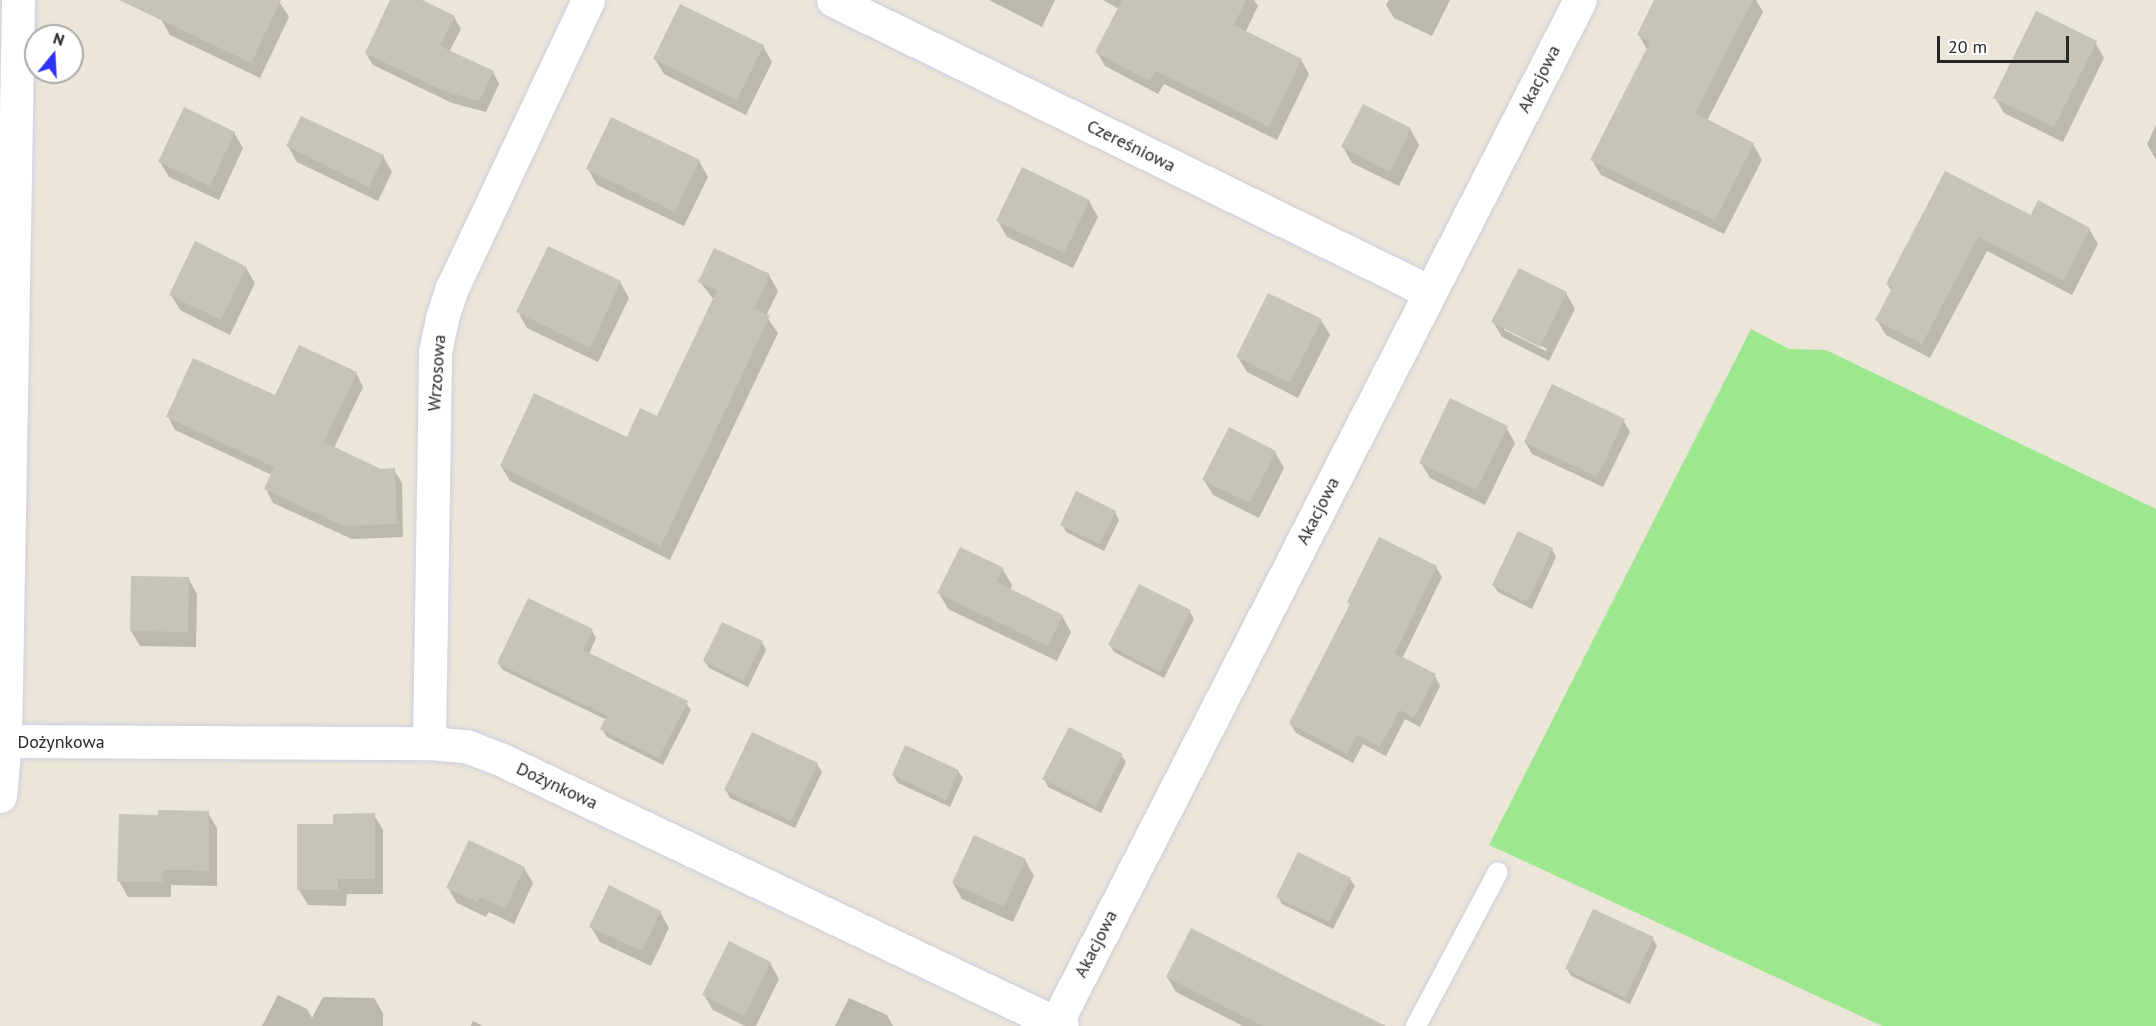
<!DOCTYPE html>
<meta charset="utf-8">
<style>
body{margin:0}
#map{position:relative;width:2156px;height:1026px;overflow:hidden;background:#ebe6d7;font-family:"PT Sans",sans-serif}
div>[style]{position:absolute}
.green>*{inset:0;background:#9de78f}
.shadow>*{inset:0;background:#0003}
.building>*{inset:0;background:#c6c3b7}
.roads{filter:drop-shadow(0 0 2px #cccde2) drop-shadow(0 0 2px #cccde2)}
.service>*{height:20px;margin:-10px;padding:0 10px;transform-origin:10px;border-radius:10px;background:#fff}
.minor>*{height:33px;margin:-16.5px;padding:0 16.5px;transform-origin:16.5px;border-radius:16.5px;background:#fff}
span{translate:-50% -50%;white-space:nowrap;text-align:center;line-height:1.15;-webkit-text-stroke:6px #fff;paint-order:stroke}
.street-label{font-size:18px;color:#272727}
.north{position:absolute;left:24px;top:24px;width:60px;height:60px;box-sizing:border-box;background:#fff;border:2px solid #a9a9a9;border-radius:50%;rotate:18deg;font-size:16px;font-weight:700;line-height:24px;text-align:center;color:#272727}
.north::after{content:'';display:block;margin:auto;width:21px;height:27px;background:#3033ff;clip-path:polygon(50% 0,100% 100%,50% 72%,0 100%)}
.scale{position:absolute;left:1937px;top:36px;width:132px;height:27px;box-sizing:border-box;border:3px solid #272727;border-top:0;padding-left:8px;font-size:18px;line-height:21px;white-space:nowrap;color:#272727;-webkit-text-stroke:4px #fff;paint-order:stroke}
</style>
<div id="map">
<div class="green">
<div style="clip-path:polygon(1751px 329px,1789px 349px,1826px 350px,2156px 509px,2156px 1026px,1882px 1026px,1489px 845px)"></div>
</div>
<div class="shadow">
<div style="clip-path:polygon(170px 0,278px 0,289px 17px,260px 78px,170px 35px,161px 19px)"></div>
<div style="clip-path:polygon(392px 0,418px 0,454px 17px,461px 29px,449px 52px,493px 72px,499px 84px,486px 112px,452px 103px,373px 65px,366px 53px)"></div>
<div style="clip-path:polygon(989px 0,1055px 0,1042px 27px)"></div>
<div style="clip-path:polygon(1103px 0,1254px 0,1258px 6px,1245px 33px,1301px 60px,1309px 74px,1277px 140px,1164px 84px,1158px 94px,1105px 66px,1097px 52px,1119px 9px)"></div>
<div style="clip-path:polygon(1389px 0,1450px 0,1432px 36px,1394px 18px,1386px 5px)"></div>
<div style="clip-path:polygon(1656px 0,1756px 0,1763px 12px,1707px 121px,1753px 144px,1762px 160px,1724px 234px,1601px 175px,1592px 160px,1647px 50px,1639px 35px)"></div>
<div style="clip-path:polygon(2095px 42px,2104px 58px,2063px 142px,2004px 113px,1995px 98px)"></div>
<div style="clip-path:polygon(763px 46px,772px 62px,746px 115px,664px 74px,655px 59px)"></div>
<div style="clip-path:polygon(1363px 106px,1410px 129px,1419px 145px,1399px 186px,1352px 163px,1343px 147px)"></div>
<div style="clip-path:polygon(301px 118px,383px 156px,392px 172px,378px 201px,297px 162px,288px 146px)"></div>
<div style="clip-path:polygon(2156px 125px,2156px 160px,2147px 144px)"></div>
<div style="clip-path:polygon(234px 133px,243px 148px,219px 200px,169px 177px,160px 162px)"></div>
<div style="clip-path:polygon(699px 161px,708px 177px,684px 226px,597px 185px,588px 169px)"></div>
<div style="clip-path:polygon(1945px 173px,2031px 217px,2089px 229px,2098px 244px,2072px 295px,1987px 251px,1930px 358px,1886px 335px,1877px 320px,1892px 292px,1887px 284px)"></div>
<div style="clip-path:polygon(1089px 201px,1098px 217px,1073px 268px,1007px 237px,998px 221px)"></div>
<div style="clip-path:polygon(246px 268px,255px 283px,230px 335px,180px 310px,171px 295px)"></div>
<div style="clip-path:polygon(769px 275px,778px 291px,766px 316px,778px 333px,670px 560px,510px 481px,501px 466px,627px 439px,658px 418px,714px 300px,700px 282px)"></div>
<div style="clip-path:polygon(620px 282px,629px 298px,598px 362px,527px 328px,518px 312px)"></div>
<div style="clip-path:polygon(evenodd,1566px 293px,1575px 309px,1549px 361px,1502px 337px,1493px 322px,1566px 293px,1504px 327px,1547px 349px,1546px 351px,1504px 330px,1504px 327px)"></div>
<div style="clip-path:polygon(1321px 320px,1330px 335px,1298px 398px,1247px 372px,1238px 357px)"></div>
<div style="clip-path:polygon(356px 373px,363px 387px,334px 448px,381px 470px,394px 470px,402px 483px,403px 537px,352px 539px,273px 503px,266px 489px,272px 475px,175px 430px,168px 417px,276px 397px)"></div>
<div style="clip-path:polygon(1623px 420px,1630px 432px,1603px 487px,1532px 454px,1525px 442px)"></div>
<div style="clip-path:polygon(1506px 427px,1515px 443px,1485px 505px,1430px 478px,1421px 463px)"></div>
<div style="clip-path:polygon(1275px 452px,1284px 468px,1259px 518px,1213px 495px,1204px 480px)"></div>
<div style="clip-path:polygon(1115px 512px,1119px 520px,1104px 551px,1066px 532px,1062px 524px)"></div>
<div style="clip-path:polygon(1552px 549px,1556px 557px,1532px 609px,1498px 592px,1493px 585px)"></div>
<div style="clip-path:polygon(1436px 567px,1442px 577px,1402px 659px,1435px 676px,1440px 686px,1420px 727px,1405px 719px,1386px 756px,1363px 744px,1353px 763px,1296px 733px,1290px 723px,1351px 606px,1349px 602px)"></div>
<div style="clip-path:polygon(1003px 570px,1012px 585px,1010px 590px,1062px 616px,1071px 632px,1057px 661px,948px 609px,939px 593px)"></div>
<div style="clip-path:polygon(188px 578px,197px 594px,196px 647px,140px 646px,131px 631px)"></div>
<div style="clip-path:polygon(1190px 612px,1194px 619px,1164px 678px,1114px 652px,1110px 645px)"></div>
<div style="clip-path:polygon(592px 631px,596px 638px,589px 654px,686px 703px,691px 710px,663px 765px,607px 737px,602px 729px,607px 720px,503px 670px,498px 663px)"></div>
<div style="clip-path:polygon(762px 642px,766px 650px,748px 687px,709px 668px,704px 660px)"></div>
<div style="clip-path:polygon(1121px 755px,1126px 762px,1101px 813px,1048px 787px,1044px 779px)"></div>
<div style="clip-path:polygon(817px 764px,822px 772px,795px 828px,730px 798px,726px 790px)"></div>
<div style="clip-path:polygon(958px 771px,963px 778px,950px 807px,898px 783px,893px 775px)"></div>
<div style="clip-path:polygon(208px 813px,217px 828px,217px 886px,171px 885px,171px 897px,128px 897px,119px 881px,159px 816px)"></div>
<div style="clip-path:polygon(374px 815px,383px 830px,383px 894px,347px 894px,346px 906px,308px 905px,299px 890px,335px 825px)"></div>
<div style="clip-path:polygon(1025px 860px,1034px 876px,1013px 922px,962px 899px,953px 883px)"></div>
<div style="clip-path:polygon(524px 868px,533px 883px,514px 924px,489px 912px,486px 917px,457px 903px,448px 888px)"></div>
<div style="clip-path:polygon(1350px 879px,1355px 886px,1333px 929px,1282px 904px,1278px 896px)"></div>
<div style="clip-path:polygon(660px 912px,669px 928px,651px 966px,600px 942px,591px 927px)"></div>
<div style="clip-path:polygon(1653px 939px,1657px 946px,1630px 1004px,1571px 976px,1567px 969px)"></div>
<div style="clip-path:polygon(770px 963px,779px 979px,756px 1026px,745px 1026px,713px 1010px,704px 995px)"></div>
<div style="clip-path:polygon(1167px 977px,1367px 1026px,1243px 1026px,1176px 992px)"></div>
<div style="clip-path:polygon(278px 995px,307px 1009px,312px 1018px,323px 997px,374px 998px,383px 1013px,383px 1026px,262px 1026px)"></div>
<div style="clip-path:polygon(849px 998px,887px 1015px,893px 1026px,835px 1026px)"></div>
<div style="clip-path:polygon(473px 1021px,483px 1026px,471px 1026px)"></div>
</div>
<div class="building">
<div style="clip-path:polygon(119px 0,281px 0,251px 63px)"></div>
<div style="clip-path:polygon(390px 0,422px 0,455px 16px,440px 46px,494px 71px,479px 101px,444px 91px,365px 53px)"></div>
<div style="clip-path:polygon(1122px 0,1246px 0,1234px 25px,1302px 59px,1269px 127px,1156px 71px,1150px 81px,1095px 52px)"></div>
<div style="clip-path:polygon(1654px 0,1753px 0,1695px 113px,1754px 143px,1715px 220px,1590px 160px,1650px 42px,1637px 35px)"></div>
<div style="clip-path:polygon(680px 4px,764px 45px,737px 100px,653px 59px)"></div>
<div style="clip-path:polygon(2036px 11px,2097px 41px,2054px 127px,1993px 98px)"></div>
<div style="clip-path:polygon(1363px 104px,1411px 128px,1390px 172px,1341px 147px)"></div>
<div style="clip-path:polygon(184px 107px,235px 132px,210px 186px,158px 162px)"></div>
<div style="clip-path:polygon(301px 116px,384px 155px,369px 187px,286px 146px)"></div>
<div style="clip-path:polygon(611px 117px,700px 160px,675px 212px,586px 169px)"></div>
<div style="clip-path:polygon(1022px 167px,1090px 200px,1064px 253px,996px 221px)"></div>
<div style="clip-path:polygon(1945px 171px,2031px 215px,2038px 200px,2090px 228px,2064px 281px,1978px 237px,1922px 344px,1875px 320px,1892px 288px,1886px 284px)"></div>
<div style="clip-path:polygon(195px 241px,247px 267px,221px 320px,169px 295px)"></div>
<div style="clip-path:polygon(548px 246px,621px 281px,590px 348px,516px 312px)"></div>
<div style="clip-path:polygon(714px 248px,770px 274px,754px 308px,770px 316px,661px 546px,500px 466px,534px 393px,627px 437px,640px 408px,657px 416px,717px 290px,698px 282px)"></div>
<div style="clip-path:polygon(1519px 268px,1567px 292px,1540px 347px,1491px 322px)"></div>
<div style="clip-path:polygon(1268px 293px,1322px 319px,1290px 383px,1236px 357px)"></div>
<div style="clip-path:polygon(299px 345px,357px 372px,324px 442px,381px 469px,395px 468px,397px 524px,344px 526px,264px 489px,274px 467px,166px 417px,193px 358px,275px 395px)"></div>
<div style="clip-path:polygon(1552px 384px,1625px 419px,1597px 477px,1524px 442px)"></div>
<div style="clip-path:polygon(1450px 398px,1508px 426px,1476px 490px,1419px 463px)"></div>
<div style="clip-path:polygon(1229px 427px,1276px 451px,1250px 503px,1202px 480px)"></div>
<div style="clip-path:polygon(1076px 491px,1116px 511px,1100px 544px,1060px 525px)"></div>
<div style="clip-path:polygon(1518px 531px,1553px 548px,1527px 602px,1492px 585px)"></div>
<div style="clip-path:polygon(1379px 537px,1437px 566px,1395px 653px,1436px 674px,1414px 718px,1400px 710px,1380px 747px,1357px 735px,1347px 754px,1289px 723px,1350px 604px,1347px 602px)"></div>
<div style="clip-path:polygon(960px 547px,1004px 568px,997px 582px,1063px 615px,1048px 646px,937px 593px)"></div>
<div style="clip-path:polygon(131px 576px,189px 577px,188px 632px,130px 631px)"></div>
<div style="clip-path:polygon(1139px 584px,1191px 610px,1160px 672px,1108px 645px)"></div>
<div style="clip-path:polygon(528px 598px,593px 629px,583px 650px,688px 701px,659px 758px,600px 729px,607px 716px,497px 663px)"></div>
<div style="clip-path:polygon(722px 622px,763px 641px,743px 681px,703px 661px)"></div>
<div style="clip-path:polygon(1069px 727px,1123px 754px,1096px 806px,1042px 779px)"></div>
<div style="clip-path:polygon(752px 732px,818px 763px,791px 821px,724px 790px)"></div>
<div style="clip-path:polygon(905px 745px,959px 770px,946px 800px,892px 775px)"></div>
<div style="clip-path:polygon(158px 810px,209px 811px,209px 871px,163px 870px,162px 882px,117px 882px,119px 814px,158px 815px)"></div>
<div style="clip-path:polygon(375px 813px,375px 879px,338px 879px,338px 890px,297px 890px,297px 824px,333px 824px,333px 814px)"></div>
<div style="clip-path:polygon(974px 835px,1026px 859px,1004px 907px,952px 883px)"></div>
<div style="clip-path:polygon(469px 840px,525px 867px,505px 909px,480px 897px,477px 902px,446px 888px)"></div>
<div style="clip-path:polygon(1298px 852px,1351px 878px,1329px 922px,1276px 897px)"></div>
<div style="clip-path:polygon(609px 885px,661px 911px,642px 951px,589px 927px)"></div>
<div style="clip-path:polygon(1593px 909px,1654px 937px,1625px 998px,1565px 969px)"></div>
<div style="clip-path:polygon(1191px 928px,1297px 982px,1386px 1026px,1263px 1026px,1166px 977px)"></div>
<div style="clip-path:polygon(729px 941px,771px 962px,745px 1016px,702px 995px)"></div>
</div>
<div class="roads">
<div class="service">
<div style="left:1416px;top:1026px;width:174px;rotate:-62deg"></div>
</div>
<div class="minor">
<div style="left:833px;top:0;width:665px;rotate:26.06deg"></div>
<div style="left:5px;top:741px;width:424px;rotate:0.3deg"></div>
<div style="left:429px;top:743px;width:37px;rotate:5deg"></div>
<div style="left:466px;top:746px;width:36px;rotate:21deg"></div>
<div style="left:500px;top:759px;width:622px;rotate:25.41deg"></div>
<div style="left:429px;top:743px;width:391px;rotate:-89.1deg"></div>
<div style="left:435px;top:352px;width:35px;rotate:-78deg"></div>
<div style="left:442px;top:318px;width:32px;rotate:-72deg"></div>
<div style="left:452px;top:288px;width:318px;rotate:-64.7deg"></div>
<div style="left:0;top:796px;width:55px;rotate:-84.8deg"></div>
<div style="left:5px;top:741px;width:741px;rotate:-88.99deg"></div>
<div style="left:1056px;top:1023px;width:1149px;rotate:-62.88deg"></div>
</div>
</div>
<div class="street-label">
<span style="left:1539px;top:79px;rotate:-63deg">Akacjowa</span>
<span style="left:1131px;top:146px;rotate:26deg">Czereśniowa</span>
<span style="left:437px;top:373px;rotate:-86deg">Wrzosowa</span>
<span style="left:1318px;top:511px;rotate:-63deg">Akacjowa</span>
<span style="left:61px;top:742px">Dożynkowa</span>
<span style="left:557px;top:786px;rotate:25deg">Dożynkowa</span>
<span style="left:1096px;top:944px;rotate:-63deg">Akacjowa</span>
</div>
<div class="north">N</div>
<div class="scale">20 m</div>
</div>
